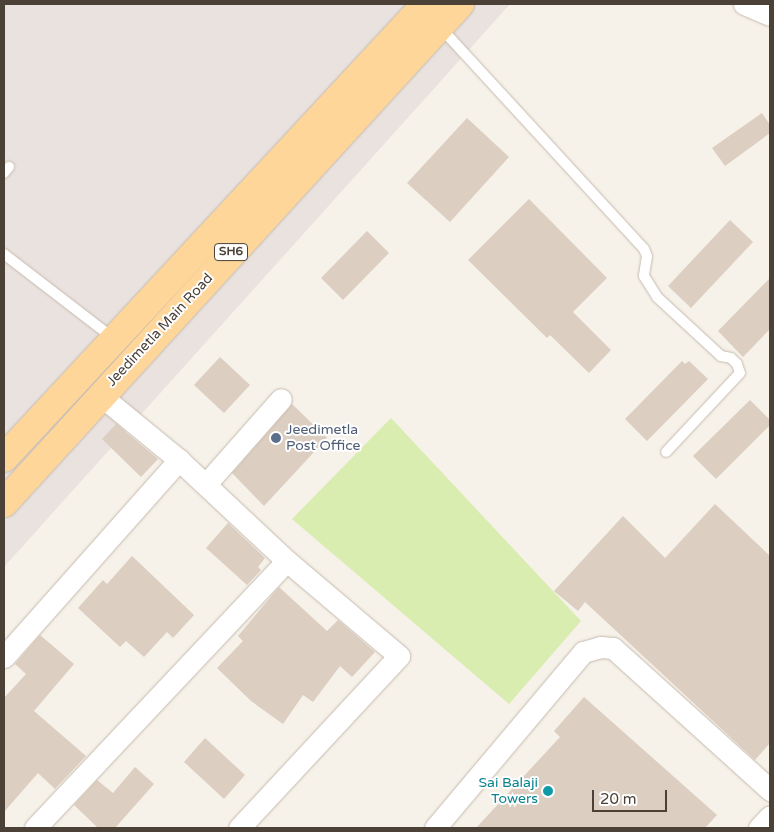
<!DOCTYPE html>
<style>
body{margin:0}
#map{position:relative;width:774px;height:832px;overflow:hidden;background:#f6f1e9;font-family:"Varela Round",sans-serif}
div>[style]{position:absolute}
.industrial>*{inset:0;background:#e9e2de}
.green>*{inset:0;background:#d8edaf}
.building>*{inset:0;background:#dccec0}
.roads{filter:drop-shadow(0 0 1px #c6baae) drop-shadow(0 0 1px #c6baae)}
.service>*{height:10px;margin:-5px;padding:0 5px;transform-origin:5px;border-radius:5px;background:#fff}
.minor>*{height:21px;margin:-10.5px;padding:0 10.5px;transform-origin:10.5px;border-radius:10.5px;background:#fff}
.primary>*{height:28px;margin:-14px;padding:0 14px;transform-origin:14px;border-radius:14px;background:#ffd699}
.dots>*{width:14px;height:14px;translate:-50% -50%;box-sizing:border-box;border:2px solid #fff;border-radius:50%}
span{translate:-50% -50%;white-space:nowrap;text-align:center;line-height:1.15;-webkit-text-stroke:4px #fff;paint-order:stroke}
.shield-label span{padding:1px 4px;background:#fff;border:1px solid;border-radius:4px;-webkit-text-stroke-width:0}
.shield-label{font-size:12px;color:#4b4137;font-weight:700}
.street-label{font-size:14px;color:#4b4137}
.service-label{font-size:14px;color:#4e5e75}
.left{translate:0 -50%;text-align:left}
.culture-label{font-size:14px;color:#0d838f}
.right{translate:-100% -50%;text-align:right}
.frame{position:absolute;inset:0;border:5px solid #4b4137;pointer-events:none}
.scale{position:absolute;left:592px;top:790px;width:75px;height:22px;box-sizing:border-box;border:2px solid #4b4137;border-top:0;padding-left:6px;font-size:15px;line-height:18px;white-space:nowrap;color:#4b4137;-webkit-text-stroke:4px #fff;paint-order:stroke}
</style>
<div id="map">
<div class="industrial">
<div style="clip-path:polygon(4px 4px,510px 4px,4px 567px)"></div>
</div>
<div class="green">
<div style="clip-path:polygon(391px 418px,581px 621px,509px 704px,292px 519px)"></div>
</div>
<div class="building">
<div style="clip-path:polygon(762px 113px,770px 125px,770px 133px,725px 166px,712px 148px)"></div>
<div style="clip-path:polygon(467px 118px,509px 157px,450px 222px,407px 183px)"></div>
<div style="clip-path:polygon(529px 199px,607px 278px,573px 312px,611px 350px,589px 373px,550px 335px,547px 338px,468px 260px)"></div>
<div style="clip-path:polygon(730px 220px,753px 242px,691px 308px,668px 286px)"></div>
<div style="clip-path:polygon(367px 231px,389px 253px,343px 300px,321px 278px)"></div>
<div style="clip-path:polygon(770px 278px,770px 329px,743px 357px,718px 331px)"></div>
<div style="clip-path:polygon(220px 357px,250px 385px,224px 413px,194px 385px)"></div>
<div style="clip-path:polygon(682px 361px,685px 364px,689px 361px,708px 379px,647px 441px,625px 419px)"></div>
<div style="clip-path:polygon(750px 400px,770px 420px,770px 425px,716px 479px,693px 456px)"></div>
<div style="clip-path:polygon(292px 404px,327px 438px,264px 506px,232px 473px)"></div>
<div style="clip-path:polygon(116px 424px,158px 459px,141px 477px,102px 439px)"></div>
<div style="clip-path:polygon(715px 504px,770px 556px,770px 743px,755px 760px,585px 602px,578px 611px,554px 591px,623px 516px,665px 558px)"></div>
<div style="clip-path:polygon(228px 523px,265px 558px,258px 567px,261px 570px,247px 585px,206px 548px)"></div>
<div style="clip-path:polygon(132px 556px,194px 615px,173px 638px,167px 632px,144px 657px,126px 641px,120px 647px,78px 608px,103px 580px,107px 584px)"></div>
<div style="clip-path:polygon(279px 587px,327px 631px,338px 620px,375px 652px,352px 677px,340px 666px,313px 702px,303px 695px,283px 724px,251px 701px,217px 668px,243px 641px,238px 636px)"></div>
<div style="clip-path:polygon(40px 635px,74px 664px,34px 711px,86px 756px,55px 789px,38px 773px,4px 812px,4px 698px,26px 674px,15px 664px)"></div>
<div style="clip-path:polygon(584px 697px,717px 815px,705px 828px,476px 828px,560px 737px,554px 731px)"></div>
<div style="clip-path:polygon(205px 738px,245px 775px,224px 799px,184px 762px)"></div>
<div style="clip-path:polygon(135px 767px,154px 784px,115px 828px,98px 828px,74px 805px,97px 780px,113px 793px)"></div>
</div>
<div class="roads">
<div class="service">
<div style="left:440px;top:27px;width:301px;rotate:47.4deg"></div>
<div style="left:644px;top:249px;width:8px;rotate:67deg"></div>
<div style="left:647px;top:256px;width:20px;rotate:99deg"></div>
<div style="left:644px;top:276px;width:25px;rotate:58deg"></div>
<div style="left:657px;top:297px;width:87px;rotate:42.7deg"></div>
<div style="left:721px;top:356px;width:10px;rotate:11deg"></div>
<div style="left:731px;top:358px;width:8px;rotate:45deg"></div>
<div style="left:737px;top:364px;width:9px;rotate:72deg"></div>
<div style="left:740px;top:373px;width:108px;rotate:133.1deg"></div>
<div style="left:4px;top:173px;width:8px;rotate:-50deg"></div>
<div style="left:4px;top:254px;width:138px;rotate:37.6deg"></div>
</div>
<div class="minor">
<div style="left:744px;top:4px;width:28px;rotate:23deg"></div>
<div style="left:100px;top:395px;width:102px;rotate:39.4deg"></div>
<div style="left:179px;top:460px;width:148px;rotate:43.1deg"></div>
<div style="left:287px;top:561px;width:147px;rotate:40.3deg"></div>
<div style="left:399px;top:656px;width:235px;rotate:132.9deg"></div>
<div style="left:206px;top:484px;width:113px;rotate:-48.6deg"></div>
<div style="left:4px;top:657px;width:264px;rotate:-48.4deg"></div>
<div style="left:35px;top:828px;width:367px;rotate:-46.7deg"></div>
<div style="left:435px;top:828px;width:230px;rotate:-49.9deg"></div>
<div style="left:583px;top:652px;width:18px;rotate:-16deg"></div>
<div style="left:600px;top:647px;width:13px;rotate:4deg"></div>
<div style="left:613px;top:648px;width:212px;rotate:42.1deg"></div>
<div style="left:759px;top:828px;width:16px;rotate:-47deg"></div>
</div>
<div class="primary">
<div style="left:4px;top:458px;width:620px;rotate:-47.09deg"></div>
<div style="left:4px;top:503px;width:676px;rotate:-47.58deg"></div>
</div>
</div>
<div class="dots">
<div style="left:276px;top:438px;background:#5c6f8a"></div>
<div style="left:548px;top:791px;background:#0f9aa8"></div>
</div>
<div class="shield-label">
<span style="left:231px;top:252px">SH6</span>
</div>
<div class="street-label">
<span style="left:160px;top:330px;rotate:-47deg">Jeedimetla Main Road</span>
</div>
<div class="service-label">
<span class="left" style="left:286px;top:438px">Jeedimetla<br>Post Office</span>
</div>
<div class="culture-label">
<span class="right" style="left:538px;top:791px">Sai Balaji<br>Towers</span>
</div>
<div class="frame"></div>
<div class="scale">20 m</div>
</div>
